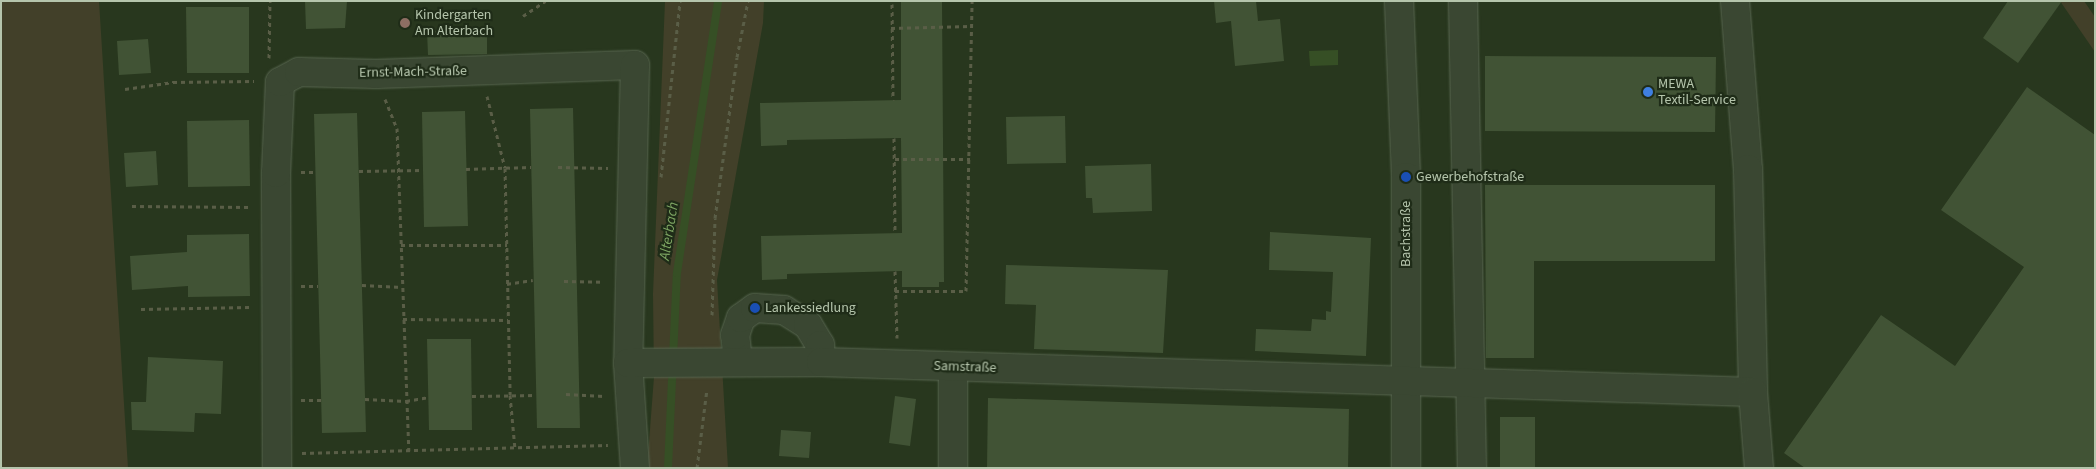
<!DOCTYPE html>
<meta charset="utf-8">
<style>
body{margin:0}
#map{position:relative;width:2096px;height:469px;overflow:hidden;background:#28371e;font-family:"Source Sans 3",sans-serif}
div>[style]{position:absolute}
.green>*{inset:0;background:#424029}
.water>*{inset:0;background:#364f25}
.stream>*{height:8px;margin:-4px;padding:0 4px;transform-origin:4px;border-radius:4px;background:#364f25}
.building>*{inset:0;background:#415335}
.path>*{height:3px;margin-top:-1.5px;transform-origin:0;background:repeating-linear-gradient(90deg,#5a5e47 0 4px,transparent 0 8px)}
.roads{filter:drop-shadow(0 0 1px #586650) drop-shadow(0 0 1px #586650)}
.minor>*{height:28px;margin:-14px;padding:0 14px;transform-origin:14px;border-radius:14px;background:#3a4732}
.dots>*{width:14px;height:14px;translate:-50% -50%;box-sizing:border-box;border:2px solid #1f2c18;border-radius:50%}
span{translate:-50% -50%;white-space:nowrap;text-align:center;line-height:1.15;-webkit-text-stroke:4.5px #1f2c18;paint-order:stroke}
.poi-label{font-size:14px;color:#b5c5ac}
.left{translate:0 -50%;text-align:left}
.street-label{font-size:14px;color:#b5c5ac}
.water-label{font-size:15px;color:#7ea663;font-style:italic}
.frame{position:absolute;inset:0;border:2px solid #b5c5ac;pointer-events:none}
</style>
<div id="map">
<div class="green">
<div style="clip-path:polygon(1px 1px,99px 1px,128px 468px,1px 468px)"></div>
<div style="clip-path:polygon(665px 1px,764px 1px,763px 23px,717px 280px,728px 468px,647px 468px,654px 377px,653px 294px)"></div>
<div style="clip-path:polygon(2060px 1px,2084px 1px,2095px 17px,2095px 52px)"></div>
</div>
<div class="water">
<div style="clip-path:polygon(1338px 50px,1338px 65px,1310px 66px,1309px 51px)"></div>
</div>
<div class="stream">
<div style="left:668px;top:468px;width:195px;rotate:-87.4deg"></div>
<div style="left:677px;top:273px;width:275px;rotate:-81.4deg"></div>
</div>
<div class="building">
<div style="clip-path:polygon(305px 1px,347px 1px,345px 28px,306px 29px)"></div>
<div style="clip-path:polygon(901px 1px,942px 1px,944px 282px,939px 282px,939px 287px,902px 287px,902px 271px,787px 274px,787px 279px,762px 280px,761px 236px,902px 233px,901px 138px,787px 140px,787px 145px,761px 146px,760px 103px,901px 100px)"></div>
<div style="clip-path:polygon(1214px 1px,1256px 1px,1258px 21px,1280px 19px,1284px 61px,1235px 66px,1231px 21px,1216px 23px)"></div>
<div style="clip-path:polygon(2008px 1px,2062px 1px,2018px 63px,1983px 38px)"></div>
<div style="clip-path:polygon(186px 7px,249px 7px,249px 73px,187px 73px)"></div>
<div style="clip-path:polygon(487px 30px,487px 54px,428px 55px,427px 31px)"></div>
<div style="clip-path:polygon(148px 39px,151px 73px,119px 75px,117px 41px)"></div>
<div style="clip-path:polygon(1485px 56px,1716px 57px,1715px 132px,1485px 131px)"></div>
<div style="clip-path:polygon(2027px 87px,2095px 135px,2095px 468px,1805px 468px,1784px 453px,1881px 315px,1955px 366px,2024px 267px,1941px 210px)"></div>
<div style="clip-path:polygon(573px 108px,580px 428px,537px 428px,530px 109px)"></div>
<div style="clip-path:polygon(465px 111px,468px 226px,424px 227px,422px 112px)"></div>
<div style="clip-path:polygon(357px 113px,366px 432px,322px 433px,314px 114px)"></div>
<div style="clip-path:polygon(1065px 116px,1066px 163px,1007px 164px,1006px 117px)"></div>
<div style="clip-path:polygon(249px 120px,250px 186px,188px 187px,187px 121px)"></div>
<div style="clip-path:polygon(156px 151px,158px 185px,126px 187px,124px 153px)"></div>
<div style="clip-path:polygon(1151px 164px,1152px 211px,1093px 213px,1092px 198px,1086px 198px,1085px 166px)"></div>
<div style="clip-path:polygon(1485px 185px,1715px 185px,1715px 261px,1534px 261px,1534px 358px,1486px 358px)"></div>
<div style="clip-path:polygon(1270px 232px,1371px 238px,1366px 356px,1255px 351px,1256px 329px,1311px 331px,1312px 319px,1326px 320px,1326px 311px,1331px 312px,1333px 272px,1269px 270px)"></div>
<div style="clip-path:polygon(249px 234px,250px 296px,188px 297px,188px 286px,132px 290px,130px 256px,187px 252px,187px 235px)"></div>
<div style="clip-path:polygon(1006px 265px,1168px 270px,1163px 353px,1034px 349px,1036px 305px,1005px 304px)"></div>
<div style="clip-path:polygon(427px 339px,471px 339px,472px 430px,429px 430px)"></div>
<div style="clip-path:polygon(148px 357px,223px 361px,221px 414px,195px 413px,194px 432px,132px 430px,131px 402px,146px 402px)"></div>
<div style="clip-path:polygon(895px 396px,916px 399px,910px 446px,889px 443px)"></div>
<div style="clip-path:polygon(988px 398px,1349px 409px,1348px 468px,987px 468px)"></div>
<div style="clip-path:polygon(1500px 417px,1535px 417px,1535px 468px,1500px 468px)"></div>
<div style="clip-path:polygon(781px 430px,811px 432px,809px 458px,779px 456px)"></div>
</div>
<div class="path">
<div style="left:892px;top:4px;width:96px;rotate:89.4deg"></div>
<div style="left:523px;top:16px;width:27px;rotate:-34deg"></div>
<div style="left:891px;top:28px;width:80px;rotate:-1.4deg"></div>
<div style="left:269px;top:58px;width:57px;rotate:-89deg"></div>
<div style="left:125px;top:89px;width:49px;rotate:-8.3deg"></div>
<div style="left:173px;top:82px;width:81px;rotate:-0.7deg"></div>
<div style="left:487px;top:96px;width:74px;rotate:76deg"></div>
<div style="left:505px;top:168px;width:227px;rotate:88.7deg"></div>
<div style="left:510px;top:395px;width:54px;rotate:84.7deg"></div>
<div style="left:385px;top:99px;width:31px;rotate:68deg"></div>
<div style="left:397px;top:128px;width:323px;rotate:87.9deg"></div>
<div style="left:894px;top:138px;width:95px;rotate:89.4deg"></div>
<div style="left:895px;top:159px;width:75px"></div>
<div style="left:558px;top:167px;width:50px;rotate:1.1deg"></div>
<div style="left:466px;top:169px;width:65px;rotate:-1.8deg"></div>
<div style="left:359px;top:171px;width:64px;rotate:-0.9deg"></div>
<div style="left:301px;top:172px;width:14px"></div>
<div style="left:661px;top:177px;width:177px;rotate:-83.8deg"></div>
<div style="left:132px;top:206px;width:118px;rotate:0.5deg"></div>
<div style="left:401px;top:245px;width:106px"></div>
<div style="left:895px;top:271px;width:67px;rotate:88.3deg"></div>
<div style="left:564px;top:281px;width:39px;rotate:1deg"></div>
<div style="left:507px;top:284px;width:26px;rotate:-9deg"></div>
<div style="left:362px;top:285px;width:40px;rotate:2.9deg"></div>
<div style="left:301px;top:286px;width:17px"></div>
<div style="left:895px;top:291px;width:71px"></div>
<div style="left:966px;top:291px;width:290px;rotate:-88.8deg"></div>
<div style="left:141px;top:309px;width:109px;rotate:-1.1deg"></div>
<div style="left:712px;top:315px;width:97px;rotate:-88.2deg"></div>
<div style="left:715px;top:218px;width:162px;rotate:-82.2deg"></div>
<div style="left:737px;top:57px;width:57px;rotate:-78.9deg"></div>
<div style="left:403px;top:319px;width:105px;rotate:0.5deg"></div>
<div style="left:566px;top:394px;width:38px;rotate:3deg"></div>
<div style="left:472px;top:396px;width:64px;rotate:-0.9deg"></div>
<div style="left:365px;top:399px;width:41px;rotate:2.8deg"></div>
<div style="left:406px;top:401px;width:22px;rotate:-10deg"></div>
<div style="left:301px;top:400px;width:20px"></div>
<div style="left:302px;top:453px;width:306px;rotate:-1.5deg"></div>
<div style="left:697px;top:468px;width:80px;rotate:-82.8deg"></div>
</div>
<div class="roads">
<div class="minor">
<div style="left:1399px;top:1px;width:176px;rotate:87.7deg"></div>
<div style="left:1406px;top:177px;width:291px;rotate:90deg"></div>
<div style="left:1463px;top:1px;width:467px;rotate:88.9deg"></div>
<div style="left:1735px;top:1px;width:169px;rotate:85.6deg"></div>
<div style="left:1748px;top:169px;width:223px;rotate:88.7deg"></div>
<div style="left:738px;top:362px;width:27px;rotate:-96deg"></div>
<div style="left:735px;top:335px;width:18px;rotate:-71deg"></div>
<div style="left:741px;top:318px;width:17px;rotate:-36deg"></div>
<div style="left:755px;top:308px;width:29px;rotate:4deg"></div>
<div style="left:784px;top:310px;width:28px;rotate:32deg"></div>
<div style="left:808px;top:325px;width:23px;rotate:59deg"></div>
<div style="left:820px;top:345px;width:17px;rotate:87deg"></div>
<div style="left:953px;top:367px;width:101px;rotate:90deg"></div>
<div style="left:277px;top:468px;width:295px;rotate:-90.2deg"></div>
<div style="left:276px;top:173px;width:91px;rotate:-87.5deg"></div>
<div style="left:280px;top:82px;width:21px;rotate:-28deg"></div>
<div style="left:299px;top:72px;width:77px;rotate:1.5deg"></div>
<div style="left:376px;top:74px;width:259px;rotate:-2deg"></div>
<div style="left:635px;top:65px;width:298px;rotate:91.3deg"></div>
<div style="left:635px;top:468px;width:105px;rotate:-93.8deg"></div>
<div style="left:628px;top:363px;width:193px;rotate:-0.3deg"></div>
<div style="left:821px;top:362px;width:932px;rotate:1.84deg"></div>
<div style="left:1753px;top:392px;width:76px;rotate:85.5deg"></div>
</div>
</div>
<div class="dots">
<div style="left:405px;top:23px;background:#8d6e63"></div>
<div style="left:1648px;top:92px;background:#3f7fe0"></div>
<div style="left:1406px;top:177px;background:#1a4fb4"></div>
<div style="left:755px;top:308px;background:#1a4fb4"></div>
</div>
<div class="poi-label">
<span class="left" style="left:415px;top:23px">Kindergarten<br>Am Alterbach</span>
<span class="left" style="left:1658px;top:92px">MEWA<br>Textil-Service</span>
<span class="left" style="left:1416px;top:177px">Gewerbehofstraße</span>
<span class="left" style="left:765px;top:308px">Lankessiedlung</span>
</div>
<div class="street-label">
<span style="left:413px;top:72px;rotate:-1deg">Ernst-Mach-Straße</span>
<span style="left:1406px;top:234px;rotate:-90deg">Bachstraße</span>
<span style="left:965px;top:367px;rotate:2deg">Samstraße</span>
</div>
<div class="water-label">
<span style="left:669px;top:231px;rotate:-81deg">Alterbach</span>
</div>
<div class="frame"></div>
</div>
